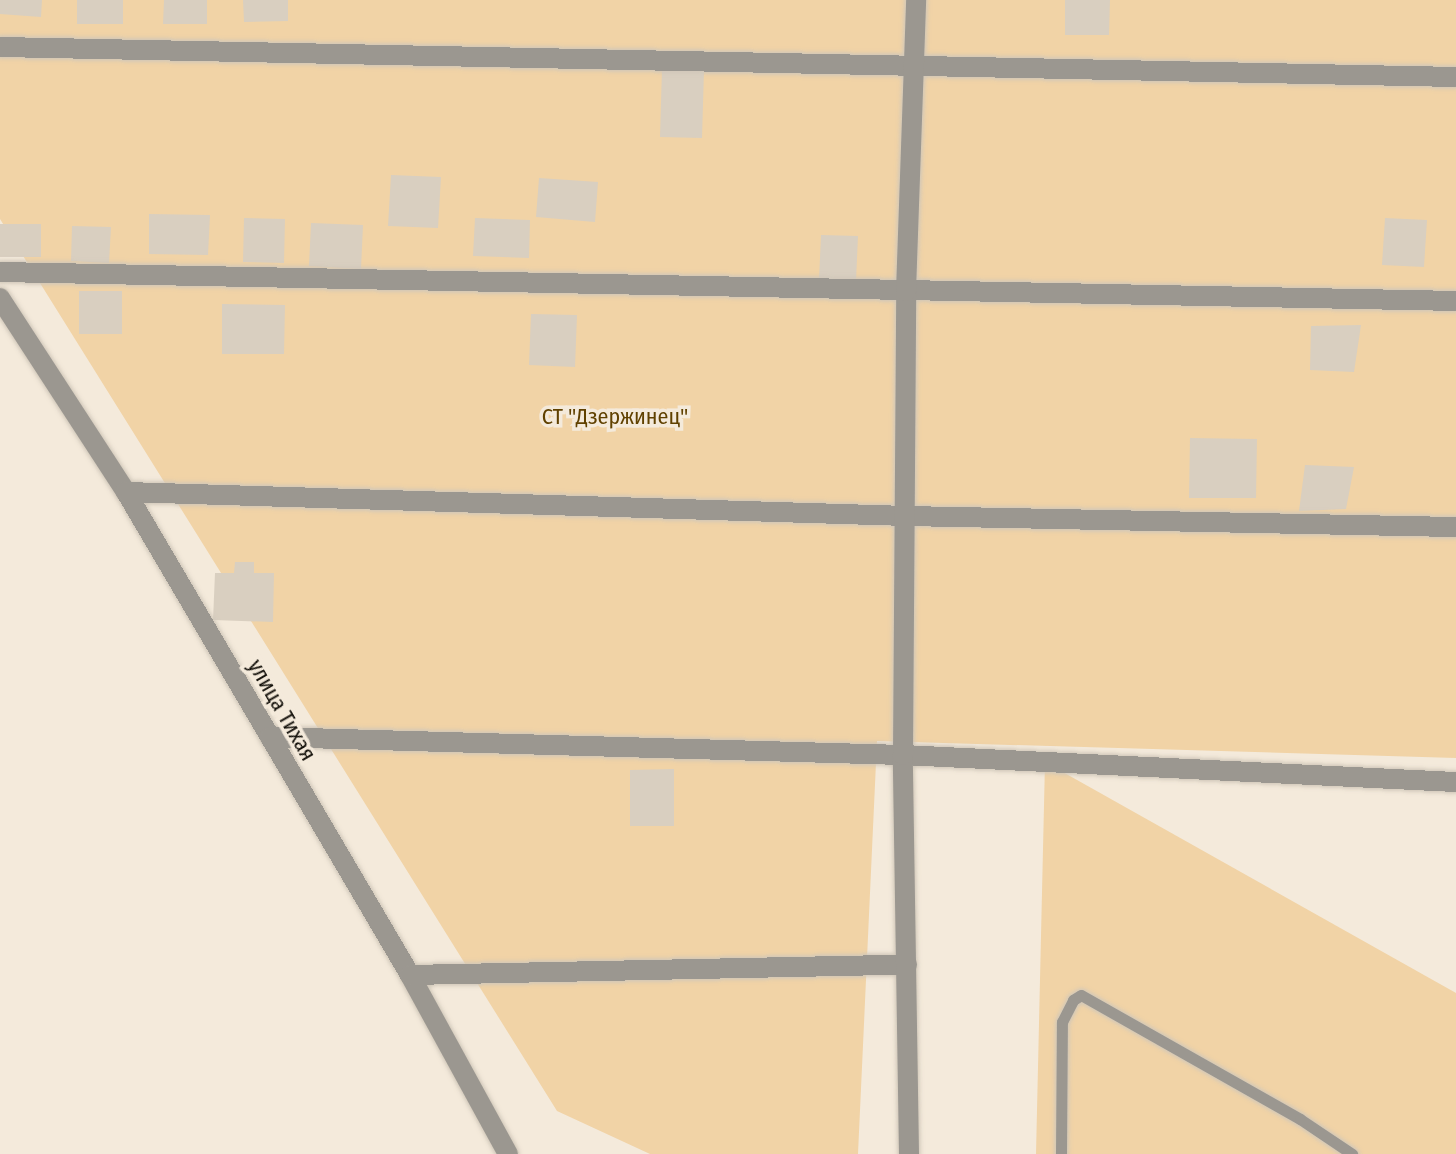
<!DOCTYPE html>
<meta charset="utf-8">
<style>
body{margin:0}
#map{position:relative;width:1456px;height:1154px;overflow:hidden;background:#f4eadb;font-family:"Fira Sans Condensed",sans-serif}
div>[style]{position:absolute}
.green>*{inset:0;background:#f1d3a6}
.building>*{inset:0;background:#d9cfc0}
.roads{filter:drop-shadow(0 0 2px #d0c7b9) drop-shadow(0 0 2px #d0c7b9)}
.service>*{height:11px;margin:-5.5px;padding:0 5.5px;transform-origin:5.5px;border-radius:5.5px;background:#9b9790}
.minor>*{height:20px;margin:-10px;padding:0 10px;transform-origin:10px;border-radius:10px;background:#9b9790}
span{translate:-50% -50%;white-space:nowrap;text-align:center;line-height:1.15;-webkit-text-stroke:7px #f4eadb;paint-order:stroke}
.park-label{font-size:22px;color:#604100}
.street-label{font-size:22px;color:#120f09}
</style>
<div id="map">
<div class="green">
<div style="clip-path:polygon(0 0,1456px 0,1456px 758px,877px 741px,858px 1154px,650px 1154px,557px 1111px,0 219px)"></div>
<div style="clip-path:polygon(1045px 762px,1456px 993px,1456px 1154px,1036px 1154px)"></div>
</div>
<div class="building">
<div style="clip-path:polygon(0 0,42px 0,41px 17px,0 14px)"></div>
<div style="clip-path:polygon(77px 0,123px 0,123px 24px,77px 24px)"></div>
<div style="clip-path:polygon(164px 0,207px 0,207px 24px,163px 24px)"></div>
<div style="clip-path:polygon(243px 0,288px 0,288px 21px,244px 22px)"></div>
<div style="clip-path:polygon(1065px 0,1110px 0,1109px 35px,1065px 35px)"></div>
<div style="clip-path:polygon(662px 68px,704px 70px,702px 138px,660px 137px)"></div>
<div style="clip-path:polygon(391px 175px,441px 177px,438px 228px,388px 226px)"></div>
<div style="clip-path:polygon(539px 178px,598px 182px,595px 222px,536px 217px)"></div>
<div style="clip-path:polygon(149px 214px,210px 215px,208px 255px,149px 254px)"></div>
<div style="clip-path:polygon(244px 218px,285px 219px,284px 263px,243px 262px)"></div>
<div style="clip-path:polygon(475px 218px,530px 220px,529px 258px,473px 256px)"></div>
<div style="clip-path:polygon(1385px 218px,1427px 220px,1424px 267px,1382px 265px)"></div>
<div style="clip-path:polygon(311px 223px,363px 225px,361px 269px,309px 266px)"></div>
<div style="clip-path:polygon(0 224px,41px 224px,41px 257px,0 257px)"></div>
<div style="clip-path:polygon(72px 226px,111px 227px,109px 263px,71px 261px)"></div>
<div style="clip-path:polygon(821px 235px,858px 236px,856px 281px,819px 280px)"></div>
<div style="clip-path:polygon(79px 291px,122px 291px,122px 334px,79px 334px)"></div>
<div style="clip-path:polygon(222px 304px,285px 305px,284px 354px,222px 354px)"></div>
<div style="clip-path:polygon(531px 314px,577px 315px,575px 367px,529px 365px)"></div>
<div style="clip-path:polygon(1361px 325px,1354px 372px,1310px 370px,1311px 326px)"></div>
<div style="clip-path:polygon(1190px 438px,1257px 439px,1256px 498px,1189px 498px)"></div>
<div style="clip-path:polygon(1305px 465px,1354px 467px,1346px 509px,1299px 511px)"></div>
<div style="clip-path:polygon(235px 562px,254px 562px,254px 573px,274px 573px,273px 622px,213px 620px,215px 573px,234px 573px)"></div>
<div style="clip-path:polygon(674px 769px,674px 826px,630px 826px,630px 770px)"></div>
</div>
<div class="roads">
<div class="service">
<div style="left:1061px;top:1154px;width:132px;rotate:-89.6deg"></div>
<div style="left:1062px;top:1022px;width:25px;rotate:-63deg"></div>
<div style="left:1073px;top:1000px;width:9px;rotate:-32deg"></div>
<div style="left:1081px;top:995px;width:252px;rotate:29.5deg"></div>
<div style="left:1300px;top:1119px;width:63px;rotate:33.9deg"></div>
</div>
<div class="minor">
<div style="left:0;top:47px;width:1456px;rotate:1.18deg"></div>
<div style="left:0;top:272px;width:1456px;rotate:1.14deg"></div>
<div style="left:0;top:298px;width:231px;rotate:57deg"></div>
<div style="left:126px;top:492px;width:560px;rotate:59.54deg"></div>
<div style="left:410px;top:975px;width:204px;rotate:61.3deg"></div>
<div style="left:126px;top:492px;width:780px;rotate:1.76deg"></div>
<div style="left:906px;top:516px;width:550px;rotate:1.15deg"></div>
<div style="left:270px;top:737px;width:633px;rotate:1.63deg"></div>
<div style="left:903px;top:755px;width:554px;rotate:2.8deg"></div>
<div style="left:410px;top:975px;width:497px;rotate:-1.2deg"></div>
<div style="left:909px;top:1154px;width:399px;rotate:-90.9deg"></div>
<div style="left:903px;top:755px;width:464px;rotate:-89.6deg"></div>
<div style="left:906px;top:291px;width:291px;rotate:-88deg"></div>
</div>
</div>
<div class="park-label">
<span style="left:615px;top:417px">СТ "Дзержинец"</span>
</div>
<div class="street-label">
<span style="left:282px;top:710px;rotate:60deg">улица Тихая</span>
</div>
</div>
